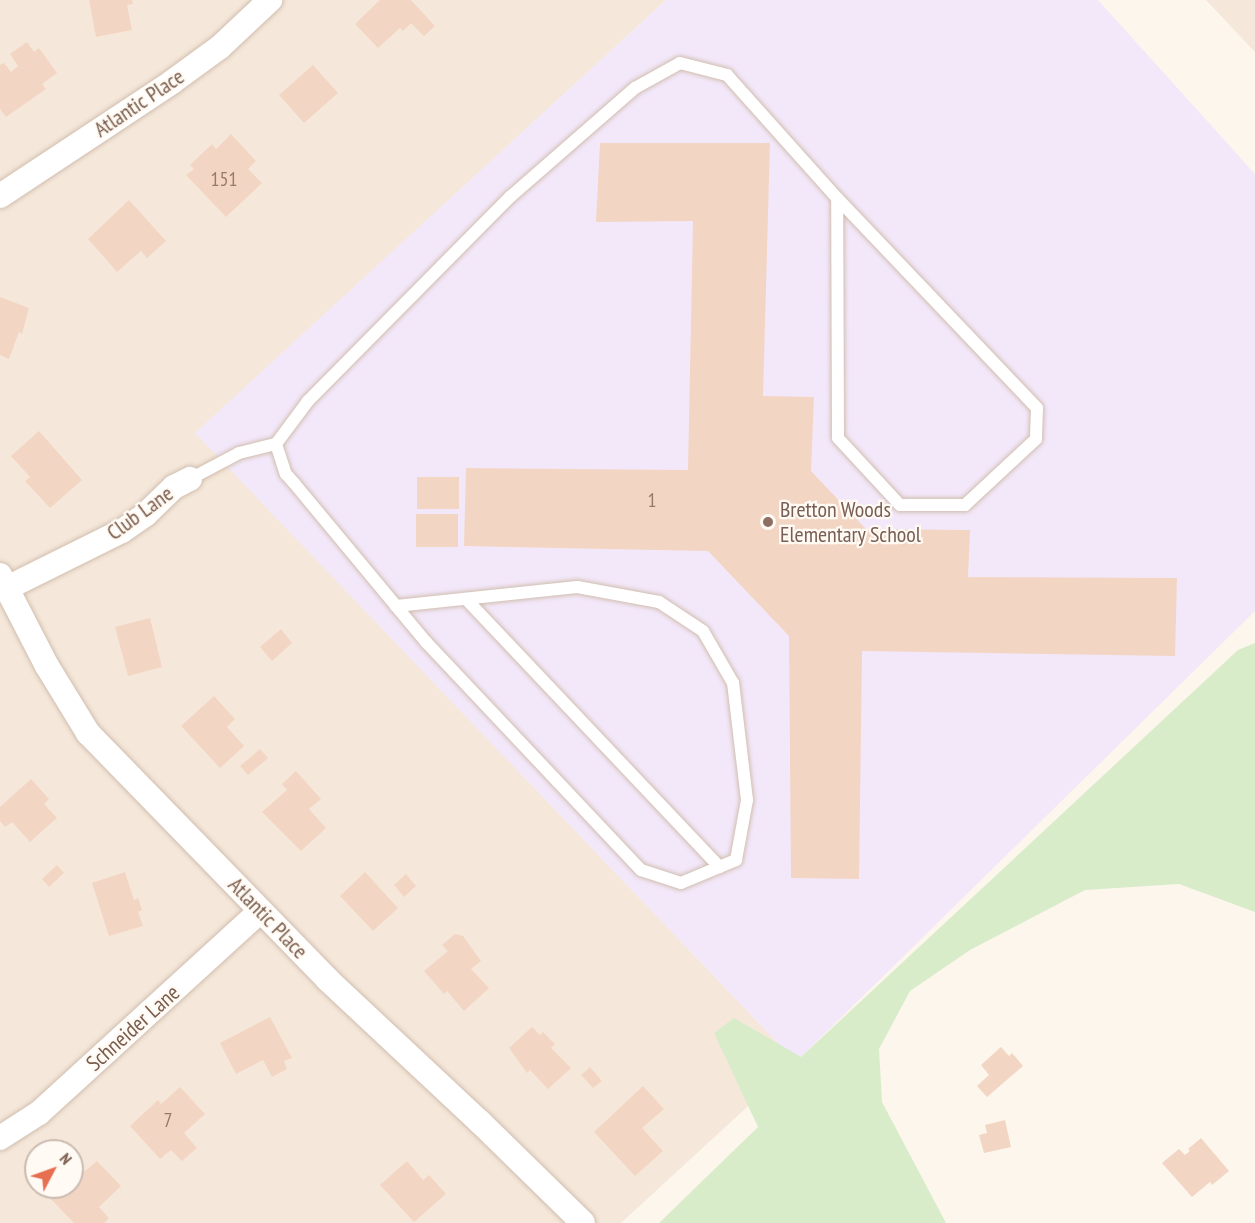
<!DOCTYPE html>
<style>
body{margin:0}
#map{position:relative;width:1255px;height:1223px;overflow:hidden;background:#fdf6ec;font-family:"PT Sans Narrow",sans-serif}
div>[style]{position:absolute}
.residential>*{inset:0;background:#f5e8da}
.education>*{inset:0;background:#f3e8fa}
.green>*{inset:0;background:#d8ecc9}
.building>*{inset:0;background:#f3d5c3}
.roads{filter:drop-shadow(0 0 2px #d1beb0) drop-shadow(0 0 2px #d1beb0)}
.service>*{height:12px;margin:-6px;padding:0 6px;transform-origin:6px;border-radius:6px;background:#fff}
.minor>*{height:24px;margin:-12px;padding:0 12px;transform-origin:12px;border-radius:12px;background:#fff}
.dots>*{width:16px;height:16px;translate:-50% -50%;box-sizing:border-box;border:3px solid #fffaf3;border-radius:50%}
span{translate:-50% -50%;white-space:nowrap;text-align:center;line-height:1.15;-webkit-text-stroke:4.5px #fffaf3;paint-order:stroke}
.number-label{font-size:20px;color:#987a6a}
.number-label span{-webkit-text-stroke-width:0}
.street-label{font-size:22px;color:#7a5c4d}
.education-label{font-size:22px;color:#785e54}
.left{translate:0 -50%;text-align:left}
.north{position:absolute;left:24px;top:1139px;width:60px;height:60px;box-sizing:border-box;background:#fffaf3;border:2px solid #cabbb1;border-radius:50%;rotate:49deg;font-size:16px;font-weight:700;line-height:24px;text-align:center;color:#7a5c4d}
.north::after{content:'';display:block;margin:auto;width:21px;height:27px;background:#e76f51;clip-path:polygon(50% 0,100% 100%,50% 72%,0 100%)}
</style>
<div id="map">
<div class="residential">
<div style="clip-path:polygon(evenodd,0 0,666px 0,196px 433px,796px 1062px,621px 1223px,0 1223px,0 0,36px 1151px,72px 1151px,72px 1187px,36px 1187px,36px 1151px)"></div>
<div style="clip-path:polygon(1206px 0,1255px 0,1255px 52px)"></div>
</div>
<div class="education">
<div style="clip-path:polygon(666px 0,1098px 0,1255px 174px,1255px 611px,796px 1062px,195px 433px)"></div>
</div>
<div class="green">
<div style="clip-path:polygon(1255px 643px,1255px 912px,1179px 884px,1085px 890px,970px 950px,910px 991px,879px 1049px,882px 1102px,946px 1223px,659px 1223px,758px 1127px,714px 1033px,734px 1018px,801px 1057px,1238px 650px)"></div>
</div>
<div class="building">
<div style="clip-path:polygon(89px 0,132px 0,133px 4px,127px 5px,132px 30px,96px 37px)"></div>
<div style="clip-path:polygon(380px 0,411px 0,435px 26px,424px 36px,411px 23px,403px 31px,400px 28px,378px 48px,355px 24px)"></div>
<div style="clip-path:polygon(27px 42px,34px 52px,39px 48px,57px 73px,42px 84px,46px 89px,6px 117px,0 109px,0 65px,4px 63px,11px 72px,18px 66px,10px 54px)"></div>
<div style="clip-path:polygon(313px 65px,338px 93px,304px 123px,279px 95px)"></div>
<div style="clip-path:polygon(231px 134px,256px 161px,248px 169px,262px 183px,226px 217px,186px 175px,194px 169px,190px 165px,212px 144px,216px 149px)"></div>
<div style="clip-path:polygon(600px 143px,770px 143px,763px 396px,814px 397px,811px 471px,866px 529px,970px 530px,968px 577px,1177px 578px,1175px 656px,862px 651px,859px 879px,791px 878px,789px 636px,708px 551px,464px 546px,466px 468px,688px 470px,693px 221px,596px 222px)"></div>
<div style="clip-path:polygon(129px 200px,166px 241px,147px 258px,141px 251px,117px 272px,88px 239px)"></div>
<div style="clip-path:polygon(0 297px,29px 308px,22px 334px,19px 332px,9px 359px,0 355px)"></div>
<div style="clip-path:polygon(39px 431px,82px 480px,50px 508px,25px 481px,30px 477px,11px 456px)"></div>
<div style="clip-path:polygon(417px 477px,459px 477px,459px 509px,417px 509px)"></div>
<div style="clip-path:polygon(416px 514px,458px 514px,458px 547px,416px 547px)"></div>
<div style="clip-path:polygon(150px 618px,162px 667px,128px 676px,115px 627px)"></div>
<div style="clip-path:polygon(281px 629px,292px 643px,272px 661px,260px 647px)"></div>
<div style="clip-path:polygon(214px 696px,235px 719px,227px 727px,244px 746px,220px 768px,181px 726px)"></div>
<div style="clip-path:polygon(260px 749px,268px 758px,248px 775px,240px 766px)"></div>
<div style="clip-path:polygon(296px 771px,321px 799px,309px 809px,326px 828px,301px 851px,262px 812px,287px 790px,282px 784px)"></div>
<div style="clip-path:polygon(31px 779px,49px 799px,44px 804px,57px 818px,30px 842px,12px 822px,5px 827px,0 821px,0 807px)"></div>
<div style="clip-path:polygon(57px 865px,64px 873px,49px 887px,42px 879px)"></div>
<div style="clip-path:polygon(125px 872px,134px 900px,138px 898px,142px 910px,138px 912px,143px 926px,109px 936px,92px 883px)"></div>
<div style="clip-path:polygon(365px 872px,398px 908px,373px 931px,340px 896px)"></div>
<div style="clip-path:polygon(406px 874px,416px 886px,404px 897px,394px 885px)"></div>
<div style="clip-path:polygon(455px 934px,463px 936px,481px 961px,471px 969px,489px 988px,464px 1011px,447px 991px,444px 994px,424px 971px,448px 951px,442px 945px)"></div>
<div style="clip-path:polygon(270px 1017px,292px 1058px,284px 1061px,287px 1069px,272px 1077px,263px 1060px,236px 1074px,220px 1043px)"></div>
<div style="clip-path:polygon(532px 1027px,540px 1035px,543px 1032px,555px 1044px,551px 1048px,571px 1068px,548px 1089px,530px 1070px,527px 1073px,509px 1048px)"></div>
<div style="clip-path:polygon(1001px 1047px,1009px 1056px,1012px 1053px,1023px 1066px,987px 1097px,977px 1086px,989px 1075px,981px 1065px)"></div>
<div style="clip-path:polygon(590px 1067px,602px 1081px,593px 1088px,581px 1075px)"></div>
<div style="clip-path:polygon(643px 1086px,664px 1109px,642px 1128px,663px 1151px,635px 1176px,594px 1132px)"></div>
<div style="clip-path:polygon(180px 1087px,205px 1114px,184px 1133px,197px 1148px,182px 1161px,171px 1150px,160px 1159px,130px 1126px,158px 1100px,161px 1104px)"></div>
<div style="clip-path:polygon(1005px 1120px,1011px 1147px,984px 1153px,979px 1135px,987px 1133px,985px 1125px)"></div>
<div style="clip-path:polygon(1201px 1138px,1229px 1171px,1212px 1185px,1210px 1182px,1192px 1197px,1162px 1163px,1179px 1149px,1185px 1155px,1190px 1151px,1188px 1149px)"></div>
<div style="clip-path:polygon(97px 1161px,121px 1186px,99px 1207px,109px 1218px,104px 1223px,74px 1223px,50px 1198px,62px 1187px,72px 1187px,72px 1182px)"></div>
<div style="clip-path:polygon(407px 1161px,423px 1180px,429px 1175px,446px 1194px,414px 1222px,380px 1185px)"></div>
</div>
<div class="roads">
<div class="service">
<div style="left:276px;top:444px;width:54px;rotate:-53.3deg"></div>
<div style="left:308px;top:401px;width:287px;rotate:-45.3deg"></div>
<div style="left:510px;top:197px;width:166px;rotate:-41.1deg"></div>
<div style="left:635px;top:88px;width:51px;rotate:-29.1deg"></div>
<div style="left:680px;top:63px;width:49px;rotate:14.3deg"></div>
<div style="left:727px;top:75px;width:165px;rotate:48.2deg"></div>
<div style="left:837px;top:198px;width:290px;rotate:46.4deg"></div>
<div style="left:1037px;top:408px;width:31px;rotate:92deg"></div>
<div style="left:1036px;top:439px;width:97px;rotate:137.1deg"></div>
<div style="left:965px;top:505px;width:65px;rotate:180deg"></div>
<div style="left:900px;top:505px;width:91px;rotate:-132.8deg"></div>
<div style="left:838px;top:438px;width:240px;rotate:-90.2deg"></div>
<div style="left:276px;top:444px;width:32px;rotate:72deg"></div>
<div style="left:286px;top:474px;width:12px;rotate:48deg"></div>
<div style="left:294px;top:483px;width:160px;rotate:50.3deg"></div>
<div style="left:396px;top:606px;width:47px;rotate:50.2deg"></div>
<div style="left:426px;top:642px;width:313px;rotate:46.7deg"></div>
<div style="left:641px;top:870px;width:42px;rotate:18deg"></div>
<div style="left:681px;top:883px;width:60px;rotate:-22.7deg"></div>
<div style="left:736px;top:860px;width:61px;rotate:-79.6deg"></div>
<div style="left:747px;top:800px;width:118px;rotate:-96.8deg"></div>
<div style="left:733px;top:683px;width:60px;rotate:-120deg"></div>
<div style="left:703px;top:631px;width:53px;rotate:-146.6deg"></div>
<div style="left:659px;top:602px;width:83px;rotate:-169.6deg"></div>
<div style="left:577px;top:587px;width:182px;rotate:174deg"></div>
<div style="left:190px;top:479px;width:55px;rotate:-28deg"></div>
<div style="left:239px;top:453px;width:38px;rotate:-14deg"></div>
<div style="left:466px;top:599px;width:369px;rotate:46.6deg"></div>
</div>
<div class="minor">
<div style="left:0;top:196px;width:206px;rotate:-33.5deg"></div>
<div style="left:172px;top:82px;width:59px;rotate:-36.1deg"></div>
<div style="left:220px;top:47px;width:69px;rotate:-43.2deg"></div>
<div style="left:0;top:575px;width:102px;rotate:62.7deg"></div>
<div style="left:47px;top:666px;width:79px;rotate:58.5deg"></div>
<div style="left:88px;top:733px;width:344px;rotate:45.8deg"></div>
<div style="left:328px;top:980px;width:208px;rotate:43.1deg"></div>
<div style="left:480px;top:1122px;width:144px;rotate:44.4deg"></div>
<div style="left:7px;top:588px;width:128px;rotate:-26.4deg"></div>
<div style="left:122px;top:531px;width:29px;rotate:-35deg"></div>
<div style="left:146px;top:514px;width:39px;rotate:-44deg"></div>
<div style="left:174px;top:487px;width:18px;rotate:-27deg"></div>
<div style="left:0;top:1138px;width:46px;rotate:-32.7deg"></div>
<div style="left:39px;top:1113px;width:299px;rotate:-42.4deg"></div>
</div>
</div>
<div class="dots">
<div style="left:768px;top:522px;background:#8d6e63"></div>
</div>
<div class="number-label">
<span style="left:224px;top:179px">151</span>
<span style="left:652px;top:500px">1</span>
<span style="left:168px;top:1120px">7</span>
</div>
<div class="street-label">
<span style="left:139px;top:103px;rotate:-34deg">Atlantic Place</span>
<span style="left:140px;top:513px;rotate:-36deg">Club Lane</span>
<span style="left:268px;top:918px;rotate:46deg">Atlantic Place</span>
<span style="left:133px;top:1028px;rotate:-42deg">Schneider Lane</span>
</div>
<div class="education-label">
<span class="left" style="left:780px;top:522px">Bretton Woods<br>Elementary School</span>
</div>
<div class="north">N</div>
</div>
